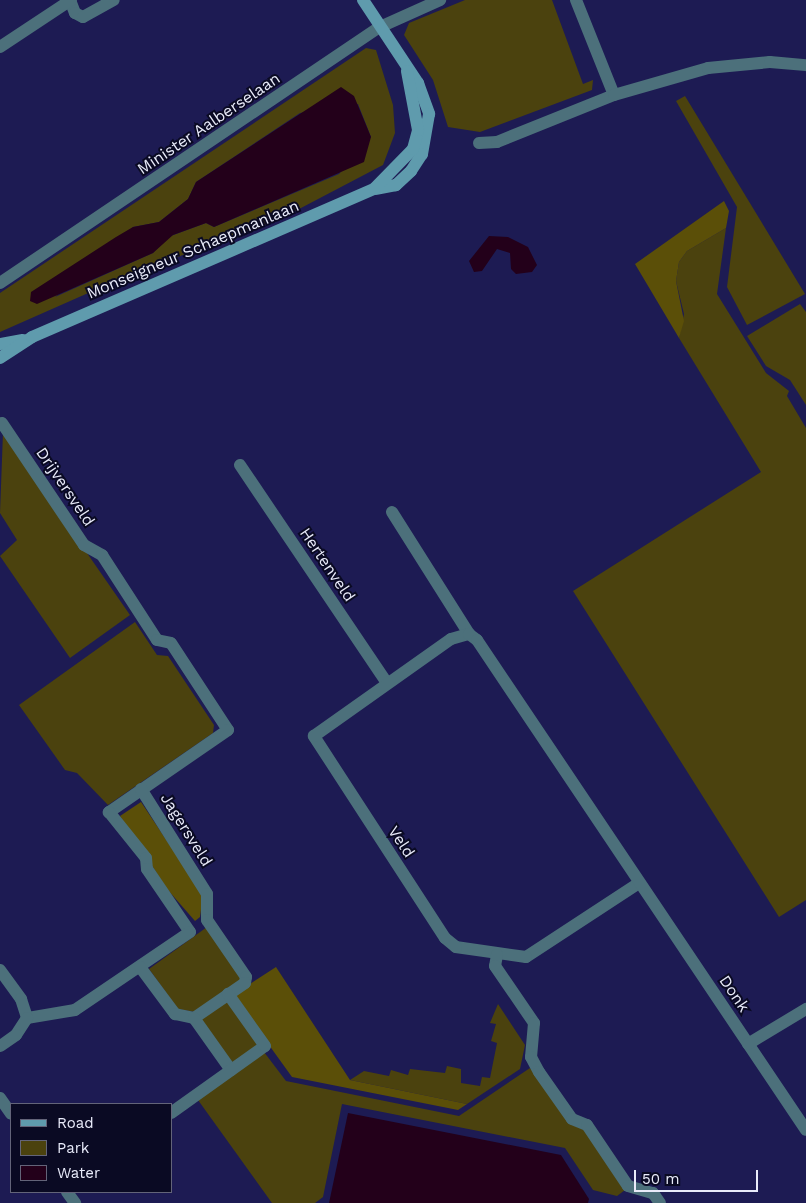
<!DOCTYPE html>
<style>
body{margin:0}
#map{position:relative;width:806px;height:1203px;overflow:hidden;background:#1d1b53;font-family:"Work Sans",sans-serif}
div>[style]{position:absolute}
.green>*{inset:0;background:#4b420e}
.forest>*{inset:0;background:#5b4f08}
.water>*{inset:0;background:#23001a}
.street>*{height:12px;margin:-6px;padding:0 6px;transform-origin:6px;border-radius:6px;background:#4c707b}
.secondary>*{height:12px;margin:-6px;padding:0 6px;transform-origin:6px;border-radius:6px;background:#5f9bad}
span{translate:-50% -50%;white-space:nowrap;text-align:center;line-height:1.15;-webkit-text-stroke:4px #0a0a23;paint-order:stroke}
.street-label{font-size:16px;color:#e9ebfa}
.legend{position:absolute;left:10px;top:1103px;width:162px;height:90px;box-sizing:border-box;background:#0a0a23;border:1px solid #636479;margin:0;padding:6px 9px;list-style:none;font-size:15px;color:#e9ebfa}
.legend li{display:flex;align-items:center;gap:10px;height:25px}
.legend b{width:25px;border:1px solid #636479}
.scale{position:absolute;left:634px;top:1170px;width:124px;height:22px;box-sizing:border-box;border:2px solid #e9ebfa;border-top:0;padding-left:6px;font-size:15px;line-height:18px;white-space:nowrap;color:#e9ebfa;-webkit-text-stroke:4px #0a0a23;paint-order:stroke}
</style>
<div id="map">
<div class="green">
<div style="clip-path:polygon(465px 0,552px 0,583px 84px,593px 80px,592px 90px,480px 132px,448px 127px,433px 80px,404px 35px,409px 23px)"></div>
<div style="clip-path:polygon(evenodd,366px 48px,376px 50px,393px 105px,395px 133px,383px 165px,280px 219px,129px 275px,0 332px,0 293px,366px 48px,358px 104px,371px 137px,339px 174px,214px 227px,206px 223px,168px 237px,153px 253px,55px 297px,133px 227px,159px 222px,188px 199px,196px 182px,300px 113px,358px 104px)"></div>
<div style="clip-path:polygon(685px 96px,805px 294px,747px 325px,727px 287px,737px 207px,676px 101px)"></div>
<div style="clip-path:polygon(726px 228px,717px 294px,766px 373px,789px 391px,787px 396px,806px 428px,806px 900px,779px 917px,573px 591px,761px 472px,679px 338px,684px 314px,676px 281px,679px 262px,687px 251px)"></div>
<div style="clip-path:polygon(800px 304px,806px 312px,806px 405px,790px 380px,766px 366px,747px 336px)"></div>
<div style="clip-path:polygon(3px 432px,130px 615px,70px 658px,0 556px,17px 540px,0 513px)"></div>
<div style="clip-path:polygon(135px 622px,157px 655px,168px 656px,214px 725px,213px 733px,108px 805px,77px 773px,65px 770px,19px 705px)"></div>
<div style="clip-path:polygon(207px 927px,242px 980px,195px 1012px,178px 1009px,149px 969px)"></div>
<div style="clip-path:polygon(227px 1000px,259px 1045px,233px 1064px,199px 1018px)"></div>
<div style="clip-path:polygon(498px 1004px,525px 1045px,520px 1069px,467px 1104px,350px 1080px,364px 1071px,389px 1076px,391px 1070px,408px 1075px,410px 1069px,445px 1073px,447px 1066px,461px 1069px,461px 1083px,480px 1086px,482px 1077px,490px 1078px,497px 1043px,491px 1041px,496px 1024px,490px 1023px)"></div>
<div style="clip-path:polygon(264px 1052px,286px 1081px,459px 1116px,530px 1068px,584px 1129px,625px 1190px,617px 1196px,593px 1190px,565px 1148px,342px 1104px,323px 1197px,315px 1203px,272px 1203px,198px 1100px)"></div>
</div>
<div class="forest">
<div style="clip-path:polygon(724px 201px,729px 211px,726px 228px,687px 251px,679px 262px,676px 281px,684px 321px,679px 338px,635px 264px)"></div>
<div style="clip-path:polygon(141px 802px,203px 895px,200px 917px,195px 921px,167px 889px,120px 816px)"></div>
<div style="clip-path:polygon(276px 967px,350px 1080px,467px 1104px,458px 1110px,292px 1077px,233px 995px)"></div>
</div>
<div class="water">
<div style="clip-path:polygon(341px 87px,354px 96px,371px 137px,364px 162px,214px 227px,206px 223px,173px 235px,153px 253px,37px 304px,30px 301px,31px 292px,116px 237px,133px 227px,159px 222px,188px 199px,196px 182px)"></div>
<div style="clip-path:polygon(489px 236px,508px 237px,528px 247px,537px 265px,532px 272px,516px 274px,511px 269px,510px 253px,497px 249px,482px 271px,474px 272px,469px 261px)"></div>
<div style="clip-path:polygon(348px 1113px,561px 1155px,589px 1199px,588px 1203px,329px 1203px)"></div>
</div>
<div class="street">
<div style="left:70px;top:0;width:14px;rotate:69deg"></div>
<div style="left:75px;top:13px;width:9px;rotate:27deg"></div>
<div style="left:83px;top:17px;width:35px;rotate:-29deg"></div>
<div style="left:576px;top:0;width:102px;rotate:68.2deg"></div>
<div style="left:0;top:47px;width:85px;rotate:-33.5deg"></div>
<div style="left:479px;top:143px;width:18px;rotate:-3deg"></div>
<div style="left:497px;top:142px;width:126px;rotate:-21.9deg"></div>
<div style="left:614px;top:95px;width:98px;rotate:-16deg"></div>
<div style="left:708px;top:68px;width:62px;rotate:-5.5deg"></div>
<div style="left:770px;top:62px;width:36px;rotate:5deg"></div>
<div style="left:0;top:283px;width:458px;rotate:-34deg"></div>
<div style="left:380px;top:27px;width:66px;rotate:-24.2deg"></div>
<div style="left:2px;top:423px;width:147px;rotate:56.1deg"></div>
<div style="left:84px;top:545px;width:21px;rotate:29deg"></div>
<div style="left:102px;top:555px;width:101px;rotate:57.1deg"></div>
<div style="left:157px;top:640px;width:14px;rotate:12deg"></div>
<div style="left:171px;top:643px;width:104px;rotate:56.8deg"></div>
<div style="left:228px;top:730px;width:145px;rotate:145.4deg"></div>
<div style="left:109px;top:812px;width:59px;rotate:51.2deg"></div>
<div style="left:146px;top:858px;width:11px;rotate:85deg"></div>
<div style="left:147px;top:869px;width:76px;rotate:55.7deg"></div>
<div style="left:190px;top:932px;width:139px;rotate:145.9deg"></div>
<div style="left:75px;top:1010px;width:49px;rotate:170.5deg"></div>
<div style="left:240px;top:465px;width:263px;rotate:56deg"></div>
<div style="left:392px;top:512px;width:144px;rotate:57.7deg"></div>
<div style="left:141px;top:789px;width:124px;rotate:57.8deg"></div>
<div style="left:207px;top:894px;width:26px;rotate:90deg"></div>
<div style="left:207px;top:920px;width:69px;rotate:55.6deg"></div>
<div style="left:246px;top:977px;width:6px;rotate:99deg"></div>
<div style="left:245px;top:983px;width:62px;rotate:145.5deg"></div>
<div style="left:639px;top:883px;width:135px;rotate:146.8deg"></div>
<div style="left:526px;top:957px;width:71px;rotate:-171.9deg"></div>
<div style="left:456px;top:947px;width:14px;rotate:-141deg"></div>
<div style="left:445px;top:938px;width:241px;rotate:-123deg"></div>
<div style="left:314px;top:736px;width:168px;rotate:-35.3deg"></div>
<div style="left:451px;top:639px;width:19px;rotate:-16deg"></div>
<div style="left:469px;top:634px;width:10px;rotate:37deg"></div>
<div style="left:477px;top:640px;width:590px;rotate:56.12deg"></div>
<div style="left:497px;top:955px;width:11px;rotate:100deg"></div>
<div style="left:495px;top:966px;width:69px;rotate:55.6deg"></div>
<div style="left:534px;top:1023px;width:34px;rotate:95deg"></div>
<div style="left:531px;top:1057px;width:17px;rotate:62deg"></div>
<div style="left:539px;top:1072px;width:57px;rotate:54.9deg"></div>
<div style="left:572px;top:1119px;width:16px;rotate:22deg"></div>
<div style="left:587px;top:1125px;width:73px;rotate:56.1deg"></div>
<div style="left:628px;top:1186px;width:26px;rotate:16deg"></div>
<div style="left:653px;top:1193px;width:12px;rotate:55deg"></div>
<div style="left:140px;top:967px;width:59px;rotate:53.3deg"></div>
<div style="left:175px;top:1014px;width:19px;rotate:12deg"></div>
<div style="left:194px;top:1018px;width:64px;rotate:54.6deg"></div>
<div style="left:0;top:970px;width:36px;rotate:54deg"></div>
<div style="left:21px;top:999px;width:20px;rotate:72deg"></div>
<div style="left:27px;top:1018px;width:20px;rotate:123deg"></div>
<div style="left:16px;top:1035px;width:19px;rotate:145deg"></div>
<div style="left:748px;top:1044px;width:68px;rotate:-31.1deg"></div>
<div style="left:0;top:1098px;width:19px;rotate:55deg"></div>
<div style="left:171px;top:1113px;width:115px;rotate:-35.5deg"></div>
<div style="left:265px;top:1046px;width:64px;rotate:-125.4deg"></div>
<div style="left:67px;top:1192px;width:14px;rotate:54deg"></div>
</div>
<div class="secondary">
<div style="left:363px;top:0;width:100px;rotate:56.5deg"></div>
<div style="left:418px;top:83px;width:33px;rotate:70deg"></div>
<div style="left:429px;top:114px;width:41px;rotate:99.9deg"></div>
<div style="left:422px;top:154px;width:20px;rotate:123deg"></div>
<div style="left:411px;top:171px;width:21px;rotate:137deg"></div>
<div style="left:396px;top:185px;width:20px;rotate:169deg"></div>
<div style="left:0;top:344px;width:23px;rotate:-10deg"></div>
<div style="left:0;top:358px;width:38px;rotate:-33deg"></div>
<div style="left:32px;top:337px;width:373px;rotate:-23.4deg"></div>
<div style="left:374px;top:189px;width:56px;rotate:-45.7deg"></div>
<div style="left:413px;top:149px;width:20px;rotate:-75deg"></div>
<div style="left:418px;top:130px;width:60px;rotate:-100.6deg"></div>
</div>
<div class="street-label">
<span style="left:209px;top:124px;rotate:-34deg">Minister Aalberselaan</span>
<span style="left:193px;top:250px;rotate:-23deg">Monseigneur Schaepmanlaan</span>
<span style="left:65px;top:487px;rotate:56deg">Drijversveld</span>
<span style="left:327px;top:565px;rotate:56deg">Hertenveld</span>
<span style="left:186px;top:830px;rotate:58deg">Jagersveld</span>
<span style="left:401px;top:842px;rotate:56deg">Veld</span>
<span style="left:734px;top:994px;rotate:56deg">Donk</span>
</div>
<ul class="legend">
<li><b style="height:6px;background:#5f9bad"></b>Road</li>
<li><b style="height:14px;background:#4b420e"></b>Park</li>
<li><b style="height:14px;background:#23001a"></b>Water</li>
</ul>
<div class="scale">50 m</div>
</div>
